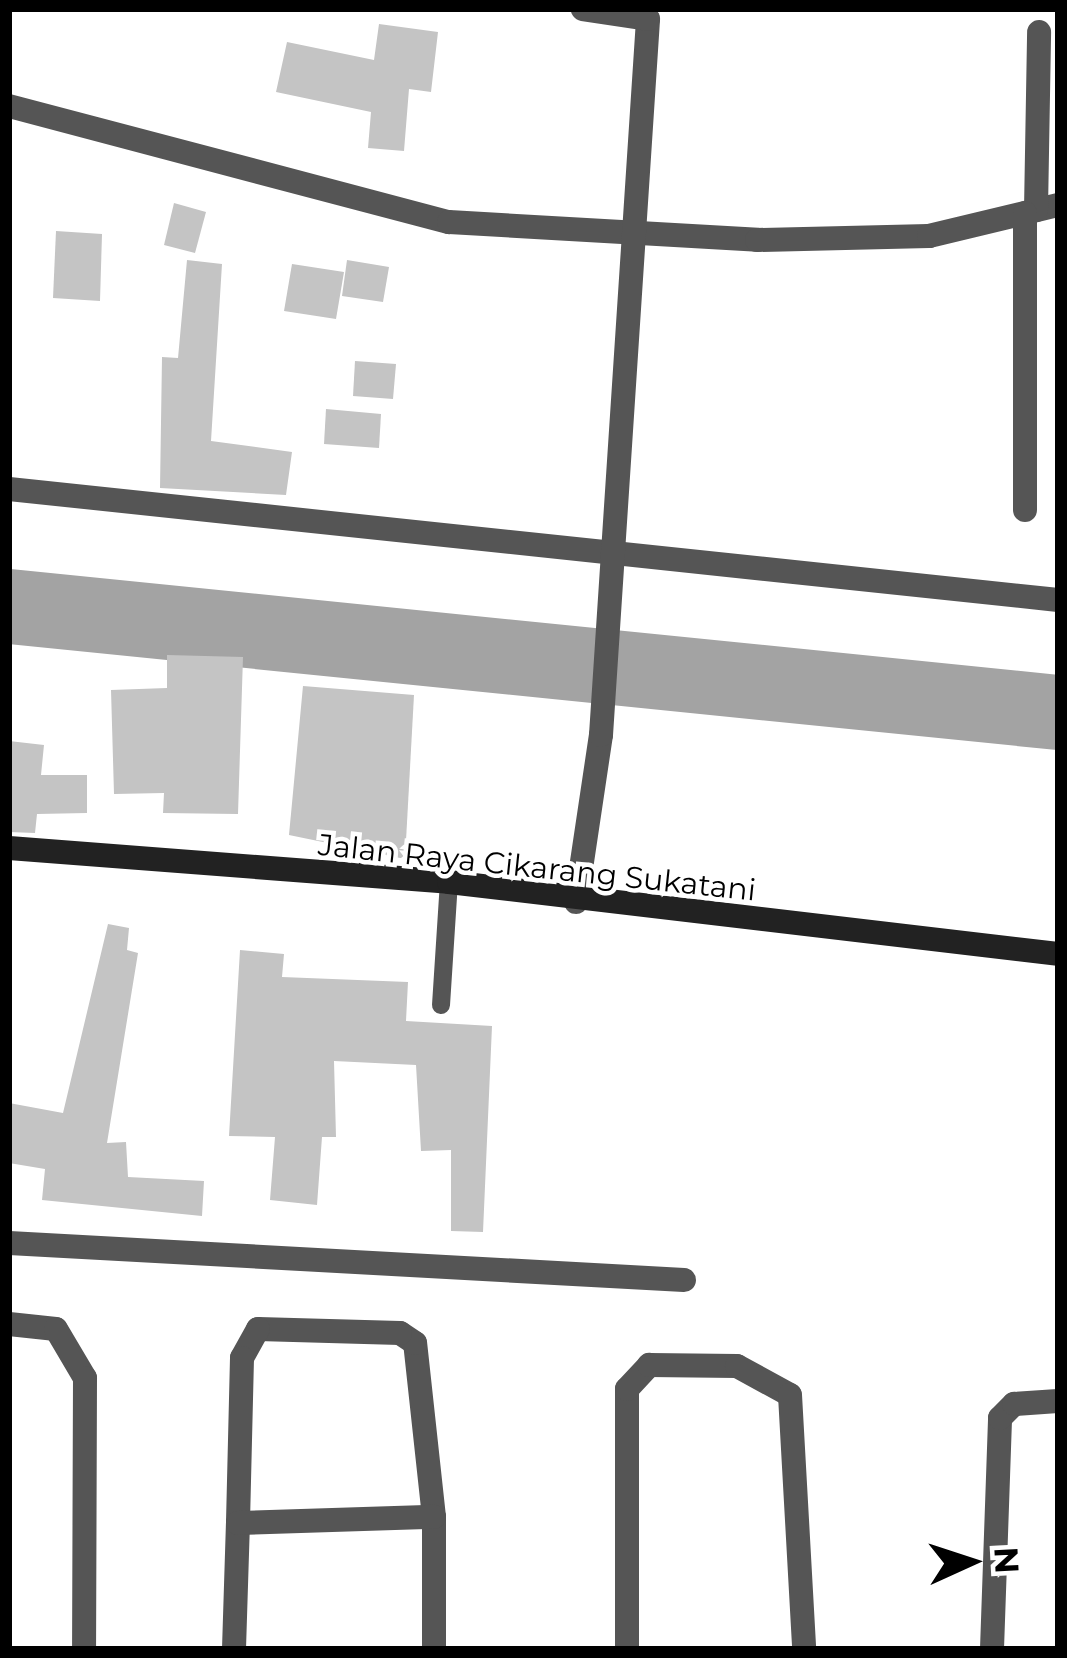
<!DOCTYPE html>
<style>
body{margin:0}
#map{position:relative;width:1067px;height:1658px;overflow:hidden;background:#fff;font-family:Montserrat,sans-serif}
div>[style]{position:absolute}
.river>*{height:75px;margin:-37.5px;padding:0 37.5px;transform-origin:37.5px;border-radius:37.5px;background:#a3a3a3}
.building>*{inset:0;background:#c4c4c4}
.service>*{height:18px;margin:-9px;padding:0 9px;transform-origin:9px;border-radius:9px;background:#555}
.minor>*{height:24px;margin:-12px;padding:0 12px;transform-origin:12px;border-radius:12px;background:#555}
.secondary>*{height:24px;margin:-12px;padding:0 12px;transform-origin:12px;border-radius:12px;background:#222}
span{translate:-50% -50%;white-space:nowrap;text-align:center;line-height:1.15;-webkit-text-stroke:9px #fff;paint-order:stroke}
.street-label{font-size:30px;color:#000}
.frame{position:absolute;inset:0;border:12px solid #000;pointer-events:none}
.north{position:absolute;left:911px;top:1502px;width:120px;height:120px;-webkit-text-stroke:9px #fff;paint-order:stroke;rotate:87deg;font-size:33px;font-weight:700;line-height:48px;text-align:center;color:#000}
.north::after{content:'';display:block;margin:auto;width:42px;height:54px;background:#000;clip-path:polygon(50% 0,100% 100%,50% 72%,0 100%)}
</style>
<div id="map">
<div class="river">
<div style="left:9px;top:606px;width:1054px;rotate:5.77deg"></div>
</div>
<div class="building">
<div style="clip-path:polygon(379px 24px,438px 32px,431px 92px,409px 89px,404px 151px,368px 148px,371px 112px,276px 92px,287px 42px,374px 60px)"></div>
<div style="clip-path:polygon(174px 203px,206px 212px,195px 253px,164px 245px)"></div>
<div style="clip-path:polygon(56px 231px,102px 234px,100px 301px,53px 298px)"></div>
<div style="clip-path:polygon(187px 260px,222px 264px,211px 441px,292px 452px,286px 495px,160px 488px,162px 357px,178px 358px)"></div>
<div style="clip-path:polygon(347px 260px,389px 267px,383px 302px,342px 296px)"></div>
<div style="clip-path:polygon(292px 264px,344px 272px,336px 319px,284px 311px)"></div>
<div style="clip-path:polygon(355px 361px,396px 364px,393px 399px,353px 396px)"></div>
<div style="clip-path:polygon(326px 409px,381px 414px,379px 448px,324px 444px)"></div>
<div style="clip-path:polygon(167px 655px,243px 657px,238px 814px,163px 813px,164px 793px,114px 794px,111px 690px,167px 688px)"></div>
<div style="clip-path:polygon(303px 686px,414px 695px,405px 859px,289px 835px)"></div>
<div style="clip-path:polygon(9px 741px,44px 745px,41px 775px,87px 775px,87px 813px,37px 814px,35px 833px,9px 832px)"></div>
<div style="clip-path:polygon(108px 924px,129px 928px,127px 950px,138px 953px,107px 1143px,126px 1142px,128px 1177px,204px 1181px,202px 1216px,42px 1200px,45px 1169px,9px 1163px,9px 1103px,63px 1113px)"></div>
<div style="clip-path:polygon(240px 950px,284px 954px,282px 977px,408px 982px,406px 1021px,492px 1026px,483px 1232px,451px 1231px,451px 1150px,421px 1151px,416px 1065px,334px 1061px,336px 1137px,322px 1137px,317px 1205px,270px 1200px,275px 1137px,229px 1136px)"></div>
</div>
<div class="service">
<div style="left:441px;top:1005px;width:123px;rotate:-86.3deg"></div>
</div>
<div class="minor">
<div style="left:9px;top:106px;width:455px;rotate:14.8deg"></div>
<div style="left:449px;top:222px;width:309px;rotate:3.3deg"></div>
<div style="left:757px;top:240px;width:172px;rotate:-1.3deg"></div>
<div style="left:929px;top:236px;width:133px;rotate:-13.5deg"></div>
<div style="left:1036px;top:210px;width:178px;rotate:-89deg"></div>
<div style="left:9px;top:489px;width:1055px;rotate:6.04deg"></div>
<div style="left:1025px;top:510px;width:297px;rotate:-90deg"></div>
<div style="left:576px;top:902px;width:169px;rotate:-81.5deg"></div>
<div style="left:601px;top:735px;width:718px;rotate:-86.24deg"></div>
<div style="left:648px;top:19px;width:66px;rotate:-171.3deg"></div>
<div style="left:9px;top:1243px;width:676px;rotate:3.14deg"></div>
<div style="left:9px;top:1324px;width:47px;rotate:6.1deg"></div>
<div style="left:56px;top:1329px;width:57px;rotate:59.4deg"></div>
<div style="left:85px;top:1378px;width:271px;rotate:90.2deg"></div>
<div style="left:234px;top:1649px;width:126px;rotate:-88.2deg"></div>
<div style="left:434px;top:1649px;width:132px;rotate:-90deg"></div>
<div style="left:434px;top:1517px;width:175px;rotate:-96.2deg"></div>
<div style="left:415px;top:1343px;width:18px;rotate:-146deg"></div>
<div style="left:400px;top:1333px;width:142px;rotate:-178.4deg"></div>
<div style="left:258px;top:1329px;width:33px;rotate:119deg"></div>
<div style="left:242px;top:1358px;width:165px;rotate:91.4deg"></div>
<div style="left:238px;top:1523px;width:196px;rotate:-1.8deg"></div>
<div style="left:627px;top:1649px;width:260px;rotate:-90deg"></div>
<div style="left:627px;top:1389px;width:33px;rotate:-47deg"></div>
<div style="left:649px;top:1365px;width:88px;rotate:0.7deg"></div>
<div style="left:737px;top:1366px;width:60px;rotate:28.7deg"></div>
<div style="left:790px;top:1395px;width:254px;rotate:86.8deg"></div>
<div style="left:992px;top:1649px;width:231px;rotate:-88deg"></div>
<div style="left:1000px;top:1418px;width:20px;rotate:-45deg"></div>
<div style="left:1014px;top:1404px;width:44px;rotate:-3.9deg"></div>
</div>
<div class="secondary">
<div style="left:9px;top:848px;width:441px;rotate:4.4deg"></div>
<div style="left:449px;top:882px;width:613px;rotate:6.74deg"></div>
</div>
<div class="street-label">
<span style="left:537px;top:868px;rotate:6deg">Jalan Raya Cikarang Sukatani</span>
</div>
<div class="frame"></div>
<div class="north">N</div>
</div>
